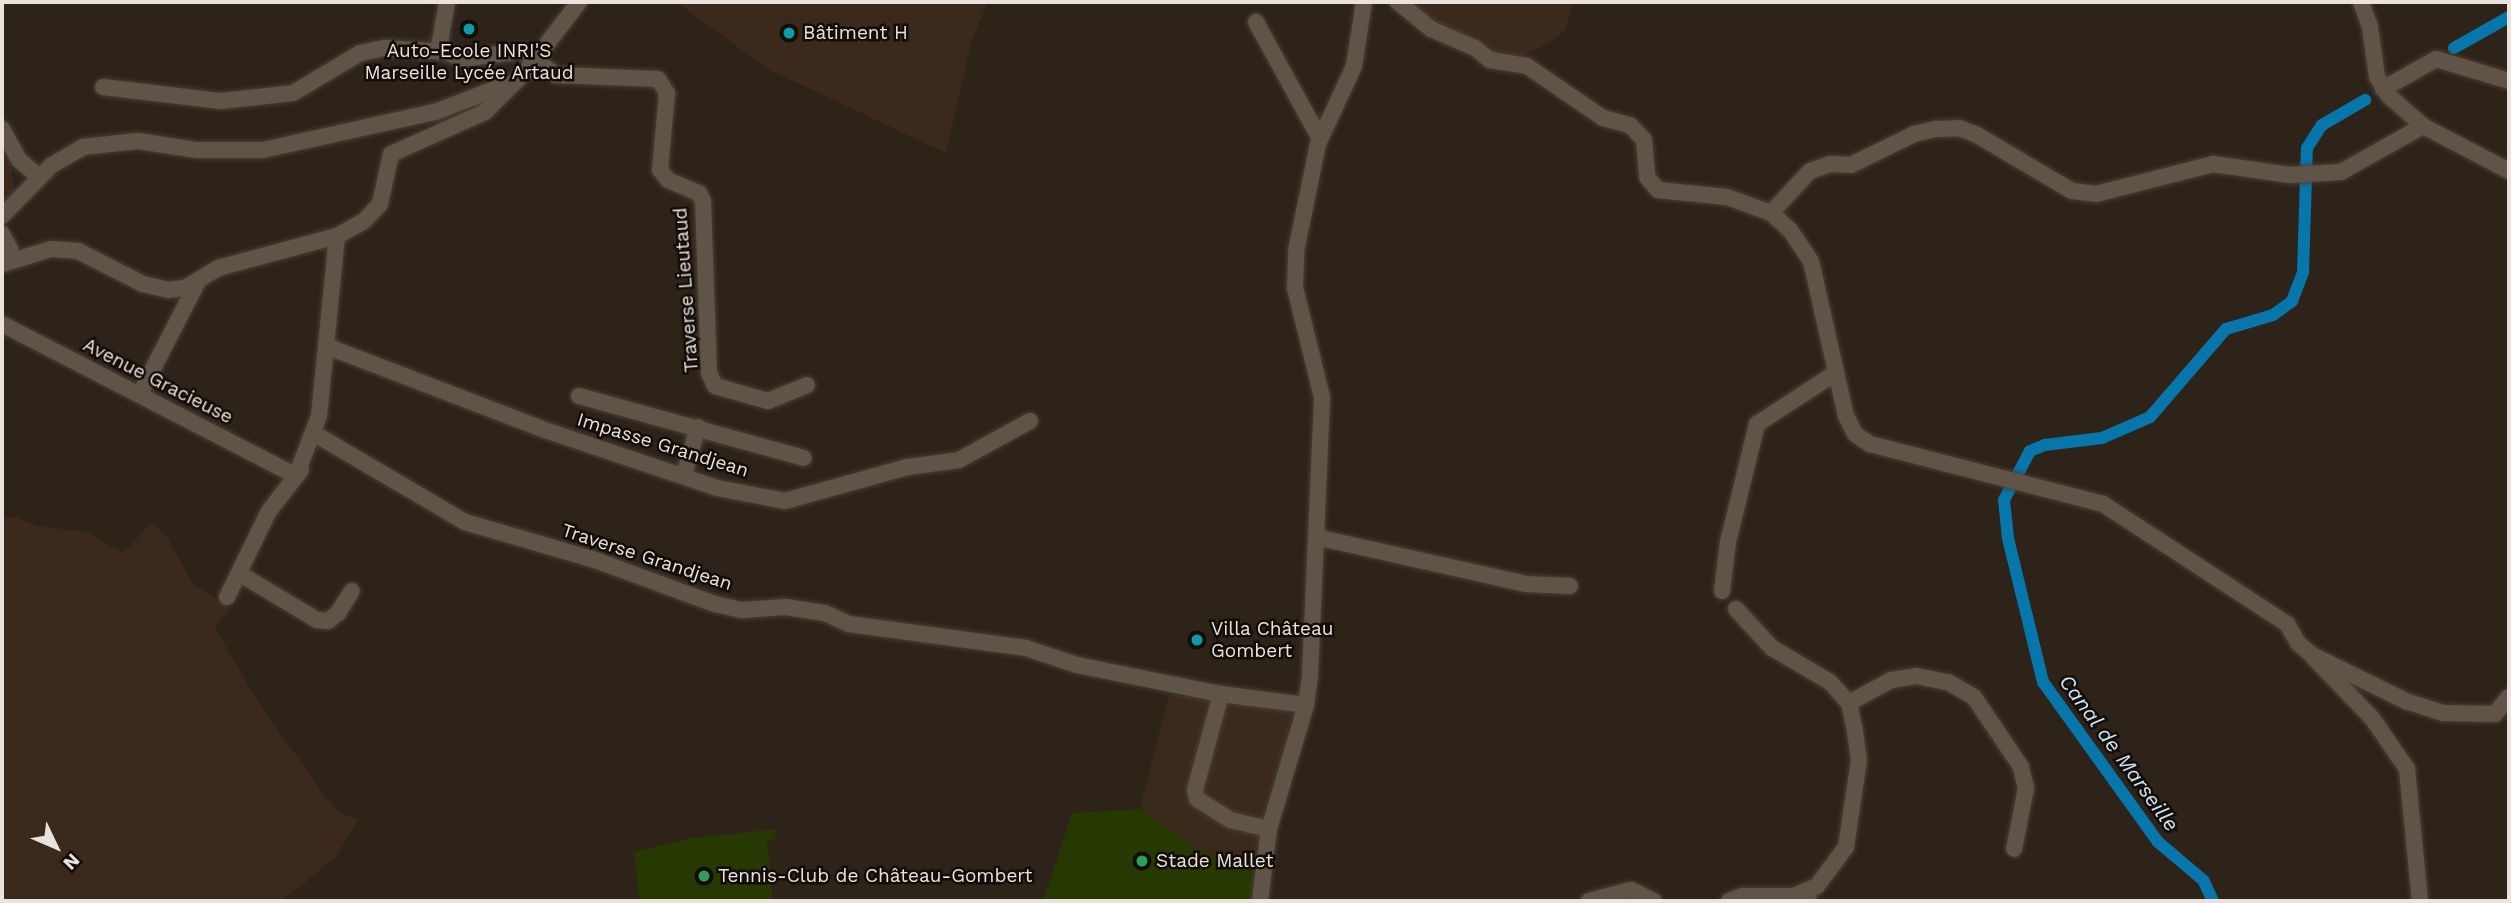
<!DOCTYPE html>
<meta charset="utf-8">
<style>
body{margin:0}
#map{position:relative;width:2511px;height:903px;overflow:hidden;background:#2e2319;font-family:"Work Sans",sans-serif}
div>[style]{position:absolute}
.built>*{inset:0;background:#3b2a1c}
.green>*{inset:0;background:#263902}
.canal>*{height:12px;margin:-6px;padding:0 6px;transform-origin:6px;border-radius:6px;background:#0776ab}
.roads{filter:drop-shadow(0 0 2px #493f38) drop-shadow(0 0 2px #493f38)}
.minor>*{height:16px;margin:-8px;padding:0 8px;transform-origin:8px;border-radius:8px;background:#605348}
.dots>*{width:19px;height:19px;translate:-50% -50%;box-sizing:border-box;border:4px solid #120d09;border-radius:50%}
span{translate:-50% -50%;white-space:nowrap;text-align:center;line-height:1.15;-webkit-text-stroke:5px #120d09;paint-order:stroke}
.poi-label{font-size:19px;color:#eae2dc}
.left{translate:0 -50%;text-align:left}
.street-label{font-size:19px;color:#eae2dc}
.water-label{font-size:21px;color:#cfe3f2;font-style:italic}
.frame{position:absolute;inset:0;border:4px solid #eae2dc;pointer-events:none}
.north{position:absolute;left:21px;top:812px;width:70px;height:70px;-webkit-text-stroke:5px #120d09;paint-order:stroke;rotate:134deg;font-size:19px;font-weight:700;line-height:28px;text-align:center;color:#eae2dc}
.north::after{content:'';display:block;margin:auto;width:24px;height:32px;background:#eae2dc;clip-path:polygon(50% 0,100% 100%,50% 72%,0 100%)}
</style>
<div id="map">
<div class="built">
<div style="clip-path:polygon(676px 2px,988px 2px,972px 39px,946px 153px,768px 69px)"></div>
<div style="clip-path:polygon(1408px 2px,1573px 2px,1565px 30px,1552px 41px,1512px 61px,1490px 58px,1492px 47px,1446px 29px)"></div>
<div style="clip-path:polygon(2px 142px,11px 161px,14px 194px,2px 205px)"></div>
<div style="clip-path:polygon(16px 517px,37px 526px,87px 532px,123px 553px,152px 522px,168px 539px,193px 584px,230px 608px,215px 628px,258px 702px,330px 803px,343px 815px,359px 819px,337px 855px,295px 891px,280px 901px,2px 901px,2px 518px)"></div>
<div style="clip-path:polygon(1169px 694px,1287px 711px,1293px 717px,1260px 825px,1256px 871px,1200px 851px,1140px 809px)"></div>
</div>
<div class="green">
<div style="clip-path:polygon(1140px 809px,1200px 851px,1256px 871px,1252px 901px,1043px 901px,1072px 813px)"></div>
<div style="clip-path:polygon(775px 829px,776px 839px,767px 841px,773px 901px,640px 901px,634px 852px,692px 838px)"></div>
</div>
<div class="canal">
<div style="left:2454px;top:48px;width:63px;rotate:-29.4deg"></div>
<div style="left:2213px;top:901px;width:23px;rotate:-115deg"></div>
<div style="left:2203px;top:880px;width:59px;rotate:-139.8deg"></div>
<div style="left:2158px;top:842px;width:197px;rotate:-125.7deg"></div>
<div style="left:2043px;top:682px;width:148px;rotate:-103.7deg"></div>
<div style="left:2008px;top:538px;width:38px;rotate:-96deg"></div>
<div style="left:2004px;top:500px;width:55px;rotate:-62deg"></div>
<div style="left:2030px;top:451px;width:16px;rotate:-22deg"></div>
<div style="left:2045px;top:445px;width:57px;rotate:-7deg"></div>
<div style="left:2102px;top:438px;width:52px;rotate:-23.6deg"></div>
<div style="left:2150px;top:417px;width:116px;rotate:-49.2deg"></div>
<div style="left:2226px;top:329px;width:49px;rotate:-16.6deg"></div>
<div style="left:2273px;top:315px;width:24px;rotate:-36deg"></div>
<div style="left:2292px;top:301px;width:31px;rotate:-69deg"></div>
<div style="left:2303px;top:272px;width:124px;rotate:-88.2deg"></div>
<div style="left:2307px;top:148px;width:27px;rotate:-57deg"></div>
<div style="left:2322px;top:125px;width:50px;rotate:-30.2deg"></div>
</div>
<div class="roads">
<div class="minor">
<div style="left:447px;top:2px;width:39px;rotate:100deg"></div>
<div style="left:440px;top:40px;width:13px;rotate:63deg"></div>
<div style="left:446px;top:52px;width:17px;rotate:24deg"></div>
<div style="left:462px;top:59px;width:62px;rotate:-7.5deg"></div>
<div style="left:523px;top:51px;width:41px;rotate:36deg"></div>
<div style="left:556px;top:75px;width:102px;rotate:2.2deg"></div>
<div style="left:658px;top:79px;width:17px;rotate:57deg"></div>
<div style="left:667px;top:93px;width:77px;rotate:95.2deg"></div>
<div style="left:660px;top:170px;width:13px;rotate:51deg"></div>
<div style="left:668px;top:180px;width:34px;rotate:23deg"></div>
<div style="left:699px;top:193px;width:9px;rotate:63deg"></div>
<div style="left:703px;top:201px;width:172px;rotate:88deg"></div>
<div style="left:709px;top:373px;width:14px;rotate:65deg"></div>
<div style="left:715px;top:386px;width:55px;rotate:15.8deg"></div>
<div style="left:768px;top:401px;width:42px;rotate:-22.3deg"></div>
<div style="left:1398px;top:2px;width:43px;rotate:39.3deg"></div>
<div style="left:1431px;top:29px;width:48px;rotate:23.4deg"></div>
<div style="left:1475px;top:48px;width:19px;rotate:39deg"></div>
<div style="left:1490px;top:60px;width:37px;rotate:9deg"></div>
<div style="left:1527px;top:66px;width:92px;rotate:34.4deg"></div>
<div style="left:1603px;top:118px;width:28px;rotate:15deg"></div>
<div style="left:1630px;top:125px;width:21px;rotate:47deg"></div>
<div style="left:1644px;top:140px;width:37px;rotate:85deg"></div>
<div style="left:1647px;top:177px;width:17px;rotate:50deg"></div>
<div style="left:1658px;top:190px;width:69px;rotate:5.8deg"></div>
<div style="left:1727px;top:197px;width:47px;rotate:20deg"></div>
<div style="left:1771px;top:213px;width:25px;rotate:42deg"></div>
<div style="left:1790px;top:230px;width:37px;rotate:56deg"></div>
<div style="left:1811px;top:261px;width:159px;rotate:77.3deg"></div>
<div style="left:1846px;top:416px;width:20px;rotate:63deg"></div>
<div style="left:1855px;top:434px;width:18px;rotate:34deg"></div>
<div style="left:1870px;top:444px;width:241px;rotate:14.4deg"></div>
<div style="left:2103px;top:504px;width:220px;rotate:33.1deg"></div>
<div style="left:2287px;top:624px;width:22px;rotate:60deg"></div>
<div style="left:2298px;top:643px;width:18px;rotate:41deg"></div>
<div style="left:2312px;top:655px;width:105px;rotate:26.1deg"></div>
<div style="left:2406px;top:701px;width:39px;rotate:18deg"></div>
<div style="left:2443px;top:713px;width:52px;rotate:1.1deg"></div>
<div style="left:2495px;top:714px;width:22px;rotate:-51deg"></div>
<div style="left:2361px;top:2px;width:27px;rotate:70deg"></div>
<div style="left:2370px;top:27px;width:50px;rotate:82deg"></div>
<div style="left:2377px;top:77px;width:22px;rotate:58deg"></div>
<div style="left:2389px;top:96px;width:45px;rotate:41.4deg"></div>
<div style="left:2423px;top:126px;width:97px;rotate:27.6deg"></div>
<div style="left:1256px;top:22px;width:133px;rotate:61.3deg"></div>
<div style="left:103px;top:87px;width:119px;rotate:6.8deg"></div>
<div style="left:221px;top:101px;width:72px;rotate:-6.3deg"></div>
<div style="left:293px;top:93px;width:78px;rotate:-30.8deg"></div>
<div style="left:360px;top:53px;width:25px;rotate:-12deg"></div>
<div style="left:384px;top:48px;width:62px;rotate:3.7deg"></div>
<div style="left:2383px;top:89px;width:61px;rotate:-29.5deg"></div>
<div style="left:2436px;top:59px;width:76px;rotate:16.8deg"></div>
<div style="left:2px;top:129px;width:35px;rotate:61deg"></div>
<div style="left:19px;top:160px;width:26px;rotate:40deg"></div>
<div style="left:1771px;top:213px;width:57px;rotate:-47.1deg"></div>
<div style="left:1810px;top:171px;width:21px;rotate:-19deg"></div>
<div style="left:1830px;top:164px;width:21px;rotate:3deg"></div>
<div style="left:1851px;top:165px;width:70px;rotate:-26.2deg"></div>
<div style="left:1914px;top:134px;width:22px;rotate:-13deg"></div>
<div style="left:1935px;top:129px;width:24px;rotate:-2deg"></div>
<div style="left:1959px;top:128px;width:19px;rotate:21deg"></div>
<div style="left:1977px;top:135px;width:110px;rotate:30.5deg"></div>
<div style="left:2072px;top:191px;width:24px;rotate:7deg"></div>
<div style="left:2096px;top:194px;width:121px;rotate:-14.4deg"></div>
<div style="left:2213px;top:164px;width:78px;rotate:8.1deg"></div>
<div style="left:2290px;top:175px;width:51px;rotate:-3.4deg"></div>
<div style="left:2341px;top:172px;width:94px;rotate:-29.3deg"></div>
<div style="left:2px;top:216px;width:71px;rotate:-45.6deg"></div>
<div style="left:52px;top:165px;width:36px;rotate:-30deg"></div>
<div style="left:83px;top:147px;width:55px;rotate:-6.2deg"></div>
<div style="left:138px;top:141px;width:60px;rotate:8.7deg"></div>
<div style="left:197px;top:150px;width:66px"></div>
<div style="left:263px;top:150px;width:176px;rotate:-12.5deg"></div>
<div style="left:435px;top:112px;width:78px;rotate:-21deg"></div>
<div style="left:2px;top:234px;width:17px;rotate:62deg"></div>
<div style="left:10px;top:249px;width:13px;rotate:103deg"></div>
<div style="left:2px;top:264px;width:51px;rotate:-17deg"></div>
<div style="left:51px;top:249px;width:27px;rotate:4deg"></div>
<div style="left:78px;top:251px;width:73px;rotate:26.9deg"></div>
<div style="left:143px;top:284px;width:26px;rotate:13deg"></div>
<div style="left:168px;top:290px;width:17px;rotate:-7deg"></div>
<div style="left:185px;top:288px;width:39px;rotate:-31deg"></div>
<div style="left:218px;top:268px;width:123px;rotate:-15.1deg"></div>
<div style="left:337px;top:236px;width:31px;rotate:-29deg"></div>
<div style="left:364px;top:221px;width:23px;rotate:-47deg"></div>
<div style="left:380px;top:204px;width:51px;rotate:-77.6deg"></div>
<div style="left:391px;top:154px;width:103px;rotate:-24.1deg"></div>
<div style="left:485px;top:112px;width:59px;rotate:-45deg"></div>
<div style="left:527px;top:70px;width:86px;rotate:-52.6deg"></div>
<div style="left:2px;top:324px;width:331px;rotate:27.3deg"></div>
<div style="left:326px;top:346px;width:231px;rotate:21deg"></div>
<div style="left:542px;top:429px;width:185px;rotate:18.6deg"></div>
<div style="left:717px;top:488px;width:69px;rotate:10.8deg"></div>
<div style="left:785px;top:501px;width:128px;rotate:-15.5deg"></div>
<div style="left:908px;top:467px;width:51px;rotate:-7.8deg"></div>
<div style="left:959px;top:460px;width:81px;rotate:-28.8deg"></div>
<div style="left:140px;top:394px;width:127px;rotate:-62.8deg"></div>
<div style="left:579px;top:396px;width:233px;rotate:15.4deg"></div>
<div style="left:315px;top:434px;width:174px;rotate:30.4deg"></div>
<div style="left:465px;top:522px;width:139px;rotate:16.3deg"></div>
<div style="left:598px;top:561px;width:125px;rotate:20.2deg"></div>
<div style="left:715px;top:604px;width:28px;rotate:13deg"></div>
<div style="left:742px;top:610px;width:44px;rotate:-3.9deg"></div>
<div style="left:786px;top:607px;width:39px;rotate:9deg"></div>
<div style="left:825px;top:613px;width:26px;rotate:25deg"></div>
<div style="left:849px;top:624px;width:179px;rotate:7.7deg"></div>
<div style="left:1026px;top:648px;width:54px;rotate:18.4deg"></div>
<div style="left:1077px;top:665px;width:147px;rotate:11.4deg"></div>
<div style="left:1221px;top:694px;width:86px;rotate:7.4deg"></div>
<div style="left:684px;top:475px;width:50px;rotate:-73.7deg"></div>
<div style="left:296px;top:476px;width:64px;rotate:-69deg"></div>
<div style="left:319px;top:416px;width:181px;rotate:-84.3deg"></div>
<div style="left:1316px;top:537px;width:215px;rotate:12.6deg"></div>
<div style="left:1526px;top:584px;width:44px;rotate:2.6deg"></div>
<div style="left:240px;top:574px;width:90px;rotate:30.9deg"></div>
<div style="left:317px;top:620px;width:11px;rotate:5deg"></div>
<div style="left:328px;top:621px;width:13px;rotate:-39deg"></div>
<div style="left:338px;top:613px;width:26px;rotate:-58deg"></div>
<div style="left:1722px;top:591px;width:49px;rotate:-83deg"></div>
<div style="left:1728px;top:542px;width:122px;rotate:-76.2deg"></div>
<div style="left:1757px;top:424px;width:92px;rotate:-33deg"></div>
<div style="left:227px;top:597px;width:96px;rotate:-64deg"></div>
<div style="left:269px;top:511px;width:52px;rotate:-52deg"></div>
<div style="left:1736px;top:609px;width:53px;rotate:47.3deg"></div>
<div style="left:1772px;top:648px;width:67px;rotate:30.4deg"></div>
<div style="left:1830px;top:682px;width:28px;rotate:48deg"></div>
<div style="left:1849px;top:703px;width:30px;rotate:78deg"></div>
<div style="left:1855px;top:732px;width:28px;rotate:82deg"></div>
<div style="left:1859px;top:760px;width:88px;rotate:98.5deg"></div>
<div style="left:1846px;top:847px;width:49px;rotate:126.6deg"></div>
<div style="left:1817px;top:886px;width:26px;rotate:157deg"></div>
<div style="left:2313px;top:657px;width:85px;rotate:46deg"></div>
<div style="left:2372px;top:718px;width:62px;rotate:55.5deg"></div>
<div style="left:2407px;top:769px;width:133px;rotate:84.4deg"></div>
<div style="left:1221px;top:694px;width:99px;rotate:105.2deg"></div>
<div style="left:1195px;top:790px;width:9px;rotate:77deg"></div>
<div style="left:1197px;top:799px;width:39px;rotate:32deg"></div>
<div style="left:1230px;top:820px;width:40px;rotate:13deg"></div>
<div style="left:1849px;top:703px;width:48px;rotate:-28.7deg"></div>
<div style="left:1891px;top:680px;width:25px;rotate:-9deg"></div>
<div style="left:1916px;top:676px;width:33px;rotate:11deg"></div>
<div style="left:1948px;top:682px;width:30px;rotate:30deg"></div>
<div style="left:1974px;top:697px;width:84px;rotate:56.1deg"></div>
<div style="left:2021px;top:767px;width:22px;rotate:77deg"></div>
<div style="left:2026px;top:788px;width:62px;rotate:101.1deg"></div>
<div style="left:1260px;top:901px;width:73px;rotate:-82.9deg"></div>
<div style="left:1269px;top:829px;width:129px;rotate:-73.4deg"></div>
<div style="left:1306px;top:705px;width:30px;rotate:-82deg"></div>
<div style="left:1310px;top:675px;width:278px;rotate:-87.5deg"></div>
<div style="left:1322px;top:397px;width:112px;rotate:-103.9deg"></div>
<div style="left:1295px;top:288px;width:37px;rotate:-88deg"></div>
<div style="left:1296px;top:251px;width:109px;rotate:-78.4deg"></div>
<div style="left:1318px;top:144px;width:86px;rotate:-65.2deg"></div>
<div style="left:1354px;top:66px;width:65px;rotate:-81.1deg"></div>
<div style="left:1589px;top:901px;width:43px;rotate:-14.7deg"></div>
<div style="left:1631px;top:890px;width:25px;rotate:26deg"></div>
<div style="left:1729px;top:901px;width:15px;rotate:-20deg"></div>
<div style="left:1743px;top:896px;width:50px"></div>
<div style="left:1793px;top:896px;width:17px;rotate:17deg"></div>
</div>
</div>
<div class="dots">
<div style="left:469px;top:29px;background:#0f9aa8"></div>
<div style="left:789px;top:33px;background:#0f9aa8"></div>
<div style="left:1197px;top:640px;background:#0f9aa8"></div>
<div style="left:1142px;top:861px;background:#2e9e5b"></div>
<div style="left:704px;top:876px;background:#2e9e5b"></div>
</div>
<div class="poi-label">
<span class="left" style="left:803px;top:33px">Bâtiment H</span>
<span style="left:469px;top:62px">Auto-Ecole INRI'S<br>Marseille Lycée Artaud</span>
<span class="left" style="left:1211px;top:640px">Villa Château<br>Gombert</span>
<span class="left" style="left:1156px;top:861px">Stade Mallet</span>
<span class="left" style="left:718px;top:876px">Tennis-Club de Château-Gombert</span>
</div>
<div class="street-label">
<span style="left:686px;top:290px;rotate:-94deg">Traverse Lieutaud</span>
<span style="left:158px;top:381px;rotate:27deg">Avenue Gracieuse</span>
<span style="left:663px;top:445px;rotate:17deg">Impasse Grandjean</span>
<span style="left:647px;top:557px;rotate:18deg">Traverse Grandjean</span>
</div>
<div class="water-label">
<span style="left:2119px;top:753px;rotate:54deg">Canal de Marseille</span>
</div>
<div class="frame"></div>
<div class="north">N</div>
</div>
